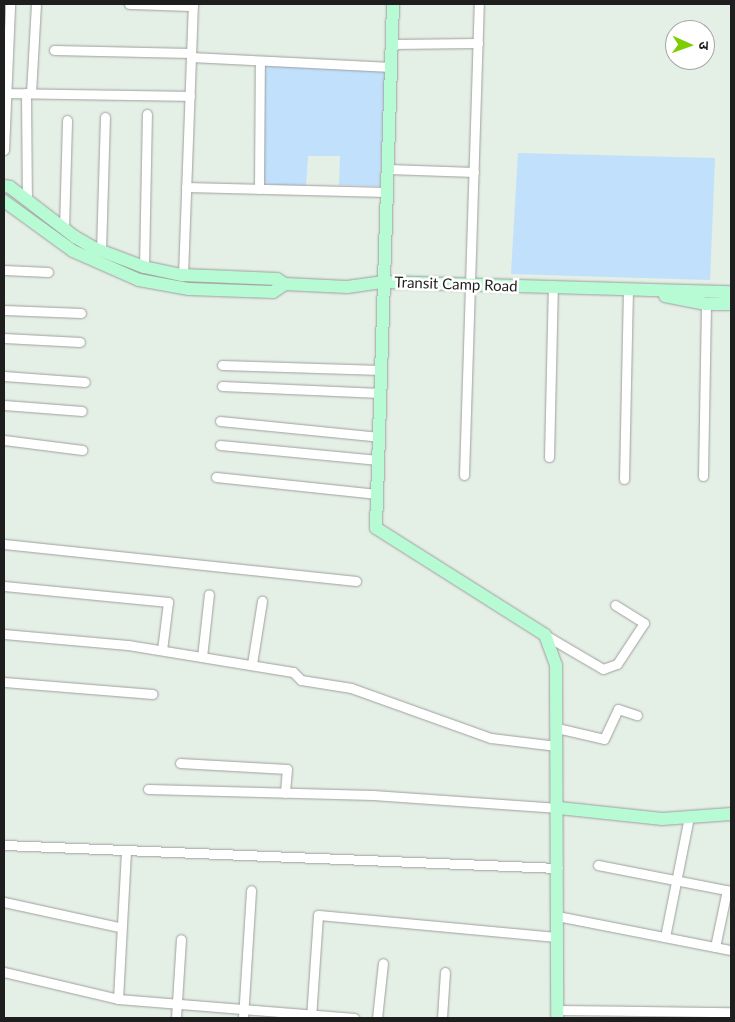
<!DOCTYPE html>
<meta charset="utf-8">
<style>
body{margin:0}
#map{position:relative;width:735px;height:1022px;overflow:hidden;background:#e4efe5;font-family:Lato,"Noto Sans Devanagari",sans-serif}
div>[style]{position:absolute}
.park>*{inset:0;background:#c0e0fb}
.roads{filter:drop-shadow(0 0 1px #9f9f9f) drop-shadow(0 0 1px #9f9f9f)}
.street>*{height:9px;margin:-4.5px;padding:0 4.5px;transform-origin:4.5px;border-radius:4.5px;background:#fff}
.secondary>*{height:12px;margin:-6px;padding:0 6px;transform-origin:6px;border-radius:6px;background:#b7fbd4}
span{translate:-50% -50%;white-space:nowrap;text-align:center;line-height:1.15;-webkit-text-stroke:5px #fff;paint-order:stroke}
.street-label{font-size:15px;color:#1e1e1e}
.frame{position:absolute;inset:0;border:5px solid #1e1e1e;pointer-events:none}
.north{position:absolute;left:665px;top:20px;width:50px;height:50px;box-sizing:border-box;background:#fff;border:1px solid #a5a5a5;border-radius:50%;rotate:92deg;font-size:14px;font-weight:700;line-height:20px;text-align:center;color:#1e1e1e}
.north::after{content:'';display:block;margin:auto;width:18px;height:22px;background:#7fcc00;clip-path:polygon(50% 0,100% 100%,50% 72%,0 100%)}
</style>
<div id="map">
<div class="park">
<div style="clip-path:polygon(264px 66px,385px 70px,380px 186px,339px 185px,340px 156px,308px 156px,306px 186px,262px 184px)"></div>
<div style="clip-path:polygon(518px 153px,715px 158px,710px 280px,511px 274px)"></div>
</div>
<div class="roads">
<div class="street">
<div style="left:129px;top:4px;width:64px;rotate:1.8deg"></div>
<div style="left:392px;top:44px;width:86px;rotate:-0.7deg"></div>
<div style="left:54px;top:50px;width:137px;rotate:1.3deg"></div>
<div style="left:191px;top:57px;width:200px;rotate:2.9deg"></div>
<div style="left:6px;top:93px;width:184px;rotate:0.9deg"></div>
<div style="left:26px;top:93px;width:107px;rotate:89.5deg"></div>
<div style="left:31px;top:93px;width:89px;rotate:-86.8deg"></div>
<div style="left:4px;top:150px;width:146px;rotate:-87.6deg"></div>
<div style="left:388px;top:169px;width:86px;rotate:2deg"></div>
<div style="left:186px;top:187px;width:201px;rotate:1.4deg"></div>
<div style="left:259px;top:189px;width:128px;rotate:-89.6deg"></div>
<div style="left:64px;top:229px;width:109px;rotate:-88.4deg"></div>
<div style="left:101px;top:251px;width:134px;rotate:-88.3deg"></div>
<div style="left:144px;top:267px;width:153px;rotate:-88.9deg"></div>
<div style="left:4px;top:270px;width:44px;rotate:2.6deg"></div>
<div style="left:183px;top:275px;width:271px;rotate:-87.9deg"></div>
<div style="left:4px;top:310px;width:77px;rotate:2.2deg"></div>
<div style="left:4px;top:338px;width:76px;rotate:3deg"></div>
<div style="left:222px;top:365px;width:159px;rotate:1.8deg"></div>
<div style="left:4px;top:376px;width:81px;rotate:4.2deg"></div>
<div style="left:222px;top:386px;width:158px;rotate:2.5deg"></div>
<div style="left:4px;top:405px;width:78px;rotate:4.4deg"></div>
<div style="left:220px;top:421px;width:160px;rotate:5.7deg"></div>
<div style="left:4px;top:440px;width:79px;rotate:7.3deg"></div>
<div style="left:220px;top:445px;width:159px;rotate:5.4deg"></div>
<div style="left:549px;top:457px;width:170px;rotate:-88.7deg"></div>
<div style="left:464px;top:475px;width:471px;rotate:-88.2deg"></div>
<div style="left:703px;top:476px;width:172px;rotate:-89deg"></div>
<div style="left:216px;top:477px;width:162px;rotate:6deg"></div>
<div style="left:624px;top:479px;width:190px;rotate:-88.8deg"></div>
<div style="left:4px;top:544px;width:354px;rotate:6deg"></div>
<div style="left:4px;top:586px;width:165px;rotate:5.6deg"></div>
<div style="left:168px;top:602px;width:48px;rotate:97.1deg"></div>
<div style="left:4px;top:634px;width:124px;rotate:5.1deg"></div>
<div style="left:128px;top:645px;width:167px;rotate:9.3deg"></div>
<div style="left:293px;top:672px;width:11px;rotate:45deg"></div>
<div style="left:301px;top:680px;width:51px;rotate:9.1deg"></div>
<div style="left:351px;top:688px;width:149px;rotate:19.7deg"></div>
<div style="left:491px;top:738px;width:66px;rotate:6.9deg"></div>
<div style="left:545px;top:635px;width:67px;rotate:30.4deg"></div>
<div style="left:603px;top:669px;width:15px;rotate:-20deg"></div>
<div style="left:617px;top:664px;width:49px;rotate:-56.6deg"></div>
<div style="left:644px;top:623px;width:34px;rotate:-148deg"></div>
<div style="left:202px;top:657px;width:63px;rotate:-83.7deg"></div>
<div style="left:252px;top:664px;width:64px;rotate:-81deg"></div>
<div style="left:4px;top:682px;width:149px;rotate:4.6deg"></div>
<div style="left:557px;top:728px;width:48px;rotate:13.2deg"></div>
<div style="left:604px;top:739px;width:33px;rotate:-65deg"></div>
<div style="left:618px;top:709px;width:20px;rotate:18deg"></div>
<div style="left:180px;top:763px;width:107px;rotate:3.2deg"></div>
<div style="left:287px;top:769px;width:24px;rotate:95deg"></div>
<div style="left:148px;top:789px;width:225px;rotate:1.5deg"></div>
<div style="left:373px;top:795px;width:186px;rotate:4deg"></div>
<div style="left:4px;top:845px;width:554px;rotate:2.38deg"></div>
<div style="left:598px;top:865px;width:136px;rotate:11.1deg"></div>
<div style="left:4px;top:902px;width:118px;rotate:12.3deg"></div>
<div style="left:557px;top:916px;width:177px;rotate:11.1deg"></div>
<div style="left:665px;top:937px;width:122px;rotate:-78.7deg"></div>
<div style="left:715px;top:947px;width:58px;rotate:-78.1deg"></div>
<div style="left:4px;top:972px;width:117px;rotate:13.3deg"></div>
<div style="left:118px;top:999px;width:237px;rotate:4.6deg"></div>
<div style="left:118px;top:999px;width:149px;rotate:-86.9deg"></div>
<div style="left:557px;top:1010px;width:174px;rotate:0.7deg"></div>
<div style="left:176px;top:1018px;width:79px;rotate:-86.4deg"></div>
<div style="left:243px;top:1018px;width:128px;rotate:-86.4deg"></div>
<div style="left:311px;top:1018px;width:103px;rotate:-86.1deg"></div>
<div style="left:318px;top:915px;width:240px;rotate:5.3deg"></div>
<div style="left:377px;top:1018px;width:55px;rotate:-83.8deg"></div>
<div style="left:442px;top:1018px;width:46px;rotate:-86.3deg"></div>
</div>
<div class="secondary">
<div style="left:393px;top:4px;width:524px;rotate:91.86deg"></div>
<div style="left:376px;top:528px;width:200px;rotate:32.3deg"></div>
<div style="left:545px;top:635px;width:32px;rotate:70deg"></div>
<div style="left:556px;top:665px;width:353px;rotate:89.8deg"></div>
<div style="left:4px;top:186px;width:6px;rotate:9deg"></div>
<div style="left:10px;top:187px;width:82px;rotate:37.6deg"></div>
<div style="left:75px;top:237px;width:22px;rotate:30deg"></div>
<div style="left:94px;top:248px;width:53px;rotate:20.8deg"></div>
<div style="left:144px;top:267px;width:40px;rotate:12deg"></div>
<div style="left:183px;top:275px;width:94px;rotate:2.4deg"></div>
<div style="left:277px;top:279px;width:9px;rotate:32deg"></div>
<div style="left:285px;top:284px;width:62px;rotate:2.8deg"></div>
<div style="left:347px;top:287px;width:37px;rotate:-8deg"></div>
<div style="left:384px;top:282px;width:347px;rotate:1.7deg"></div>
<div style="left:4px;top:201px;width:85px;rotate:35.9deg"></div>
<div style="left:73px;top:251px;width:72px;rotate:23.7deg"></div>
<div style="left:139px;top:280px;width:51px;rotate:10.2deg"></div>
<div style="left:189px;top:289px;width:84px;rotate:2deg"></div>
<div style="left:273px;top:292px;width:14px;rotate:-34deg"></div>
<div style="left:665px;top:296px;width:42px;rotate:11deg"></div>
<div style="left:706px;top:304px;width:25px"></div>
<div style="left:559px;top:808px;width:104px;rotate:6.1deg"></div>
<div style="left:662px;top:819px;width:69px;rotate:-4.1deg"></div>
</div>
</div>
<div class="street-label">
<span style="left:456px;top:284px;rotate:2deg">Transit Camp Road</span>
</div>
<div class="frame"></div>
<div class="north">उ</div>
</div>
